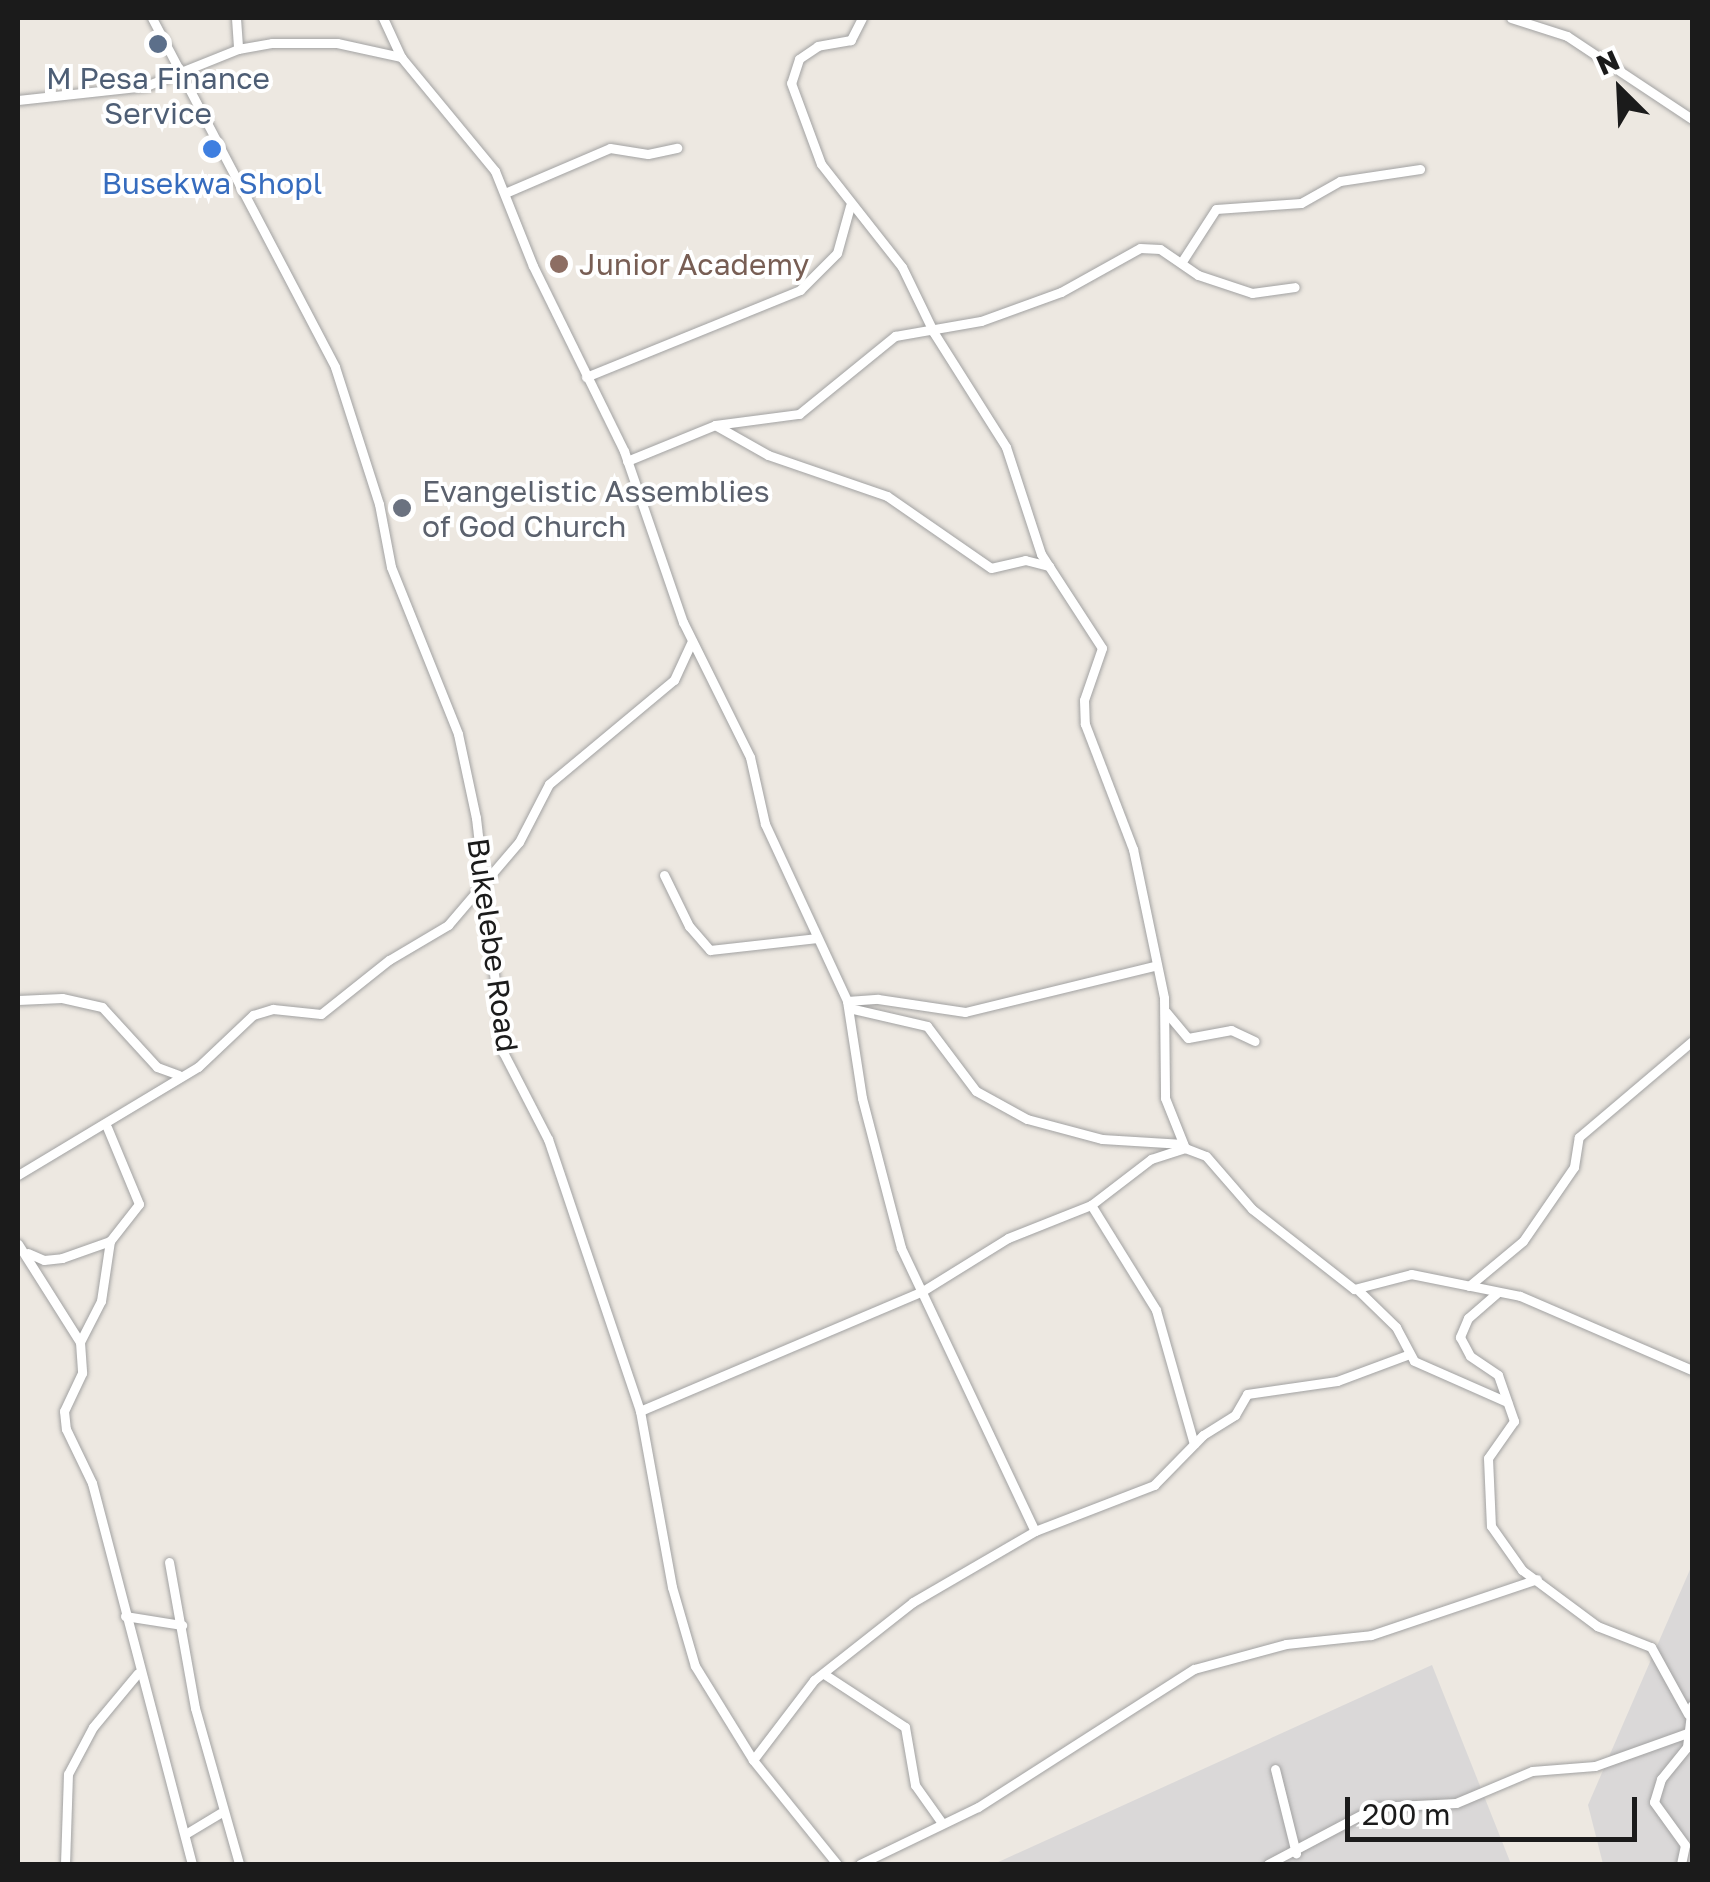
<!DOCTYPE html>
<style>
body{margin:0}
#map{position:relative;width:1710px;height:1882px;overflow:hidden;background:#ede8e1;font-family:"Golos Text",sans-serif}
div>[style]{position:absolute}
.residential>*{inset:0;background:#dad8d8}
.roads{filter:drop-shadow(0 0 2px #a2a2a2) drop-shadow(0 0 2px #a2a2a2)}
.minor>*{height:9px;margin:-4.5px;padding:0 4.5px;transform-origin:4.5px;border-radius:4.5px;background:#fff}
.dots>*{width:28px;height:28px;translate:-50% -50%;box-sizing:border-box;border:5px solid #fff;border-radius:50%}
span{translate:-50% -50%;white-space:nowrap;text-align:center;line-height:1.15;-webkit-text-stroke:8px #fff;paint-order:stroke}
.service-label{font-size:30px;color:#4e5e75}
.shop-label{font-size:30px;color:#366cbe}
.education-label{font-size:30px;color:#785e54}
.left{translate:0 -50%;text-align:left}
.worship-label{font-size:30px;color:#5b616d}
.street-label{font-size:30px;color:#1b1b1b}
.frame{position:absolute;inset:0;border:20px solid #1b1b1b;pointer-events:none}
.north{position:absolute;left:1570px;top:40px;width:100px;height:100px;-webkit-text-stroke:8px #fff;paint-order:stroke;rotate:336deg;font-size:28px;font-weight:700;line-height:40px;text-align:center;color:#1b1b1b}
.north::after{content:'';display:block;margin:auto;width:35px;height:45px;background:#1b1b1b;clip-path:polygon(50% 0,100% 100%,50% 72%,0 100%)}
.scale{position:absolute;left:1345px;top:1797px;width:292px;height:45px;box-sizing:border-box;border:5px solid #1b1b1b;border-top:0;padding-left:12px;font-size:30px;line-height:35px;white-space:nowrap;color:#1b1b1b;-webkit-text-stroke:8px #fff;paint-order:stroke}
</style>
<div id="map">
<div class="residential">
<div style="clip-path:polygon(1692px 1565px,1692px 1864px,1603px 1864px,1588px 1805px)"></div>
<div style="clip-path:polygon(1432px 1665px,1511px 1864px,994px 1864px)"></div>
</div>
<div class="roads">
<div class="minor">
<div style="left:152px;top:18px;width:394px;rotate:62.3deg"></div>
<div style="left:335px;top:367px;width:144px;rotate:72.2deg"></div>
<div style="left:379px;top:504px;width:64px;rotate:79.2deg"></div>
<div style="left:391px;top:567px;width:180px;rotate:68.1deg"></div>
<div style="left:458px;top:734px;width:86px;rotate:77.9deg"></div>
<div style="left:476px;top:818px;width:236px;rotate:83.4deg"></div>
<div style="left:503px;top:1052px;width:98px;rotate:62.7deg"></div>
<div style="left:548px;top:1139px;width:287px;rotate:71.3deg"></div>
<div style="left:640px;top:1411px;width:179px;rotate:79.7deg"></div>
<div style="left:672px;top:1587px;width:82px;rotate:73.8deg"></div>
<div style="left:695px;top:1666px;width:110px;rotate:58.3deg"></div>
<div style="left:753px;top:1760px;width:134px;rotate:51.1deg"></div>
<div style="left:236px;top:18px;width:31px;rotate:86deg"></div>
<div style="left:383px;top:18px;width:43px;rotate:65.2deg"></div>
<div style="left:401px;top:57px;width:148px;rotate:50.5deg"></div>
<div style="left:495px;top:171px;width:102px;rotate:68.2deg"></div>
<div style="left:533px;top:266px;width:206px;rotate:63.8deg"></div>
<div style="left:624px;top:451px;width:181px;rotate:71deg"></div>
<div style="left:683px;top:622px;width:151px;rotate:63.6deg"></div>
<div style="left:750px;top:757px;width:69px;rotate:77.4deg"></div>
<div style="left:765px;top:824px;width:195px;rotate:65.1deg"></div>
<div style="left:847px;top:1001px;width:98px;rotate:81.2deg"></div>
<div style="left:862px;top:1098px;width:155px;rotate:75.4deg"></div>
<div style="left:901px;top:1248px;width:313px;rotate:64.7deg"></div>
<div style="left:862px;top:18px;width:25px;rotate:117deg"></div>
<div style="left:851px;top:40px;width:34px;rotate:170deg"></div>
<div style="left:818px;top:46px;width:23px;rotate:146deg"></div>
<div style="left:799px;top:59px;width:25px;rotate:108deg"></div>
<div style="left:791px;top:83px;width:86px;rotate:69.7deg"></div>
<div style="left:821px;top:164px;width:131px;rotate:51.8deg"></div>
<div style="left:902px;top:267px;width:73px;rotate:64.1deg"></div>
<div style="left:934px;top:333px;width:135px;rotate:57.7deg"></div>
<div style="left:1006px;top:447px;width:113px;rotate:71.9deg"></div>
<div style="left:1041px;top:554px;width:112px;rotate:57deg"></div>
<div style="left:1102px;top:648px;width:55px;rotate:109.1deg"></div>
<div style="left:1084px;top:700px;width:24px;rotate:88deg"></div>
<div style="left:1085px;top:724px;width:134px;rotate:69deg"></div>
<div style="left:1133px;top:849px;width:152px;rotate:78.2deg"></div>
<div style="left:1164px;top:998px;width:100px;rotate:89.4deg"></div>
<div style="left:1165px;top:1098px;width:54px;rotate:68.2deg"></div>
<div style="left:1511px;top:18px;width:59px;rotate:17.8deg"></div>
<div style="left:1567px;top:36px;width:150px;rotate:33.6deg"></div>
<div style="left:18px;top:100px;width:129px;rotate:-6.2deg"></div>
<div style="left:146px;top:86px;width:99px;rotate:-21.9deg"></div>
<div style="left:238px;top:49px;width:35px;rotate:-10deg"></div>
<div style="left:272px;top:43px;width:65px"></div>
<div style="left:337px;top:43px;width:66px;rotate:12.3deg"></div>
<div style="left:505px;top:193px;width:114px;rotate:-23.2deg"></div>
<div style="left:610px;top:148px;width:38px;rotate:9deg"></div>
<div style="left:648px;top:154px;width:30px;rotate:-12deg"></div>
<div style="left:1181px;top:263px;width:64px;rotate:-57.1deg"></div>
<div style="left:1216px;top:209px;width:85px;rotate:-4deg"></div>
<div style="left:1301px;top:203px;width:45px;rotate:-29.4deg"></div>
<div style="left:1340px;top:181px;width:81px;rotate:-8.5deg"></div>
<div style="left:586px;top:377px;width:231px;rotate:-22.1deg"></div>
<div style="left:800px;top:290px;width:52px;rotate:-45deg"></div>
<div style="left:837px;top:253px;width:49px;rotate:-74.5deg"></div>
<div style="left:715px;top:425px;width:61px;rotate:29.5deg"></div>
<div style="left:768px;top:455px;width:126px;rotate:19deg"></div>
<div style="left:887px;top:496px;width:126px;rotate:34.7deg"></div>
<div style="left:991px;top:568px;width:35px;rotate:-13deg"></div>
<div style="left:1025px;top:560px;width:25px;rotate:14deg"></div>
<div style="left:627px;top:461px;width:95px;rotate:-22.2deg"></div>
<div style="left:715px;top:425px;width:85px;rotate:-7.5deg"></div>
<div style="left:799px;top:414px;width:124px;rotate:-39.1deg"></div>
<div style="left:895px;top:336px;width:87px;rotate:-9.9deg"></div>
<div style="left:981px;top:321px;width:85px;rotate:-19.9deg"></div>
<div style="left:1061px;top:292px;width:90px;rotate:-29.1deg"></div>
<div style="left:1140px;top:248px;width:20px;rotate:3deg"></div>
<div style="left:1160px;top:249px;width:46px;rotate:34.4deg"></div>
<div style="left:1198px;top:275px;width:57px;rotate:18.4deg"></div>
<div style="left:1252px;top:293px;width:43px;rotate:-7.9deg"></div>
<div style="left:664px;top:875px;width:57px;rotate:63.9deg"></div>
<div style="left:689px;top:926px;width:32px;rotate:49deg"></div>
<div style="left:710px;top:950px;width:108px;rotate:-6.4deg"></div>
<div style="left:18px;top:1000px;width:44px;rotate:-2.6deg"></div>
<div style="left:62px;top:998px;width:41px;rotate:12.7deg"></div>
<div style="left:102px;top:1007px;width:81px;rotate:47.5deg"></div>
<div style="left:157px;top:1067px;width:23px;rotate:20deg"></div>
<div style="left:847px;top:1001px;width:31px;rotate:-4deg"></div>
<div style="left:878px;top:999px;width:88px;rotate:8.5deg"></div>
<div style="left:965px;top:1012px;width:195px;rotate:-13.7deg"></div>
<div style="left:849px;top:1008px;width:80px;rotate:13deg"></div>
<div style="left:927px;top:1026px;width:81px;rotate:53deg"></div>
<div style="left:976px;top:1091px;width:58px;rotate:28.8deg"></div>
<div style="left:1027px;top:1119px;width:78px;rotate:14.9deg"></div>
<div style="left:1102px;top:1139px;width:81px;rotate:3.5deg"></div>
<div style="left:1166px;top:1012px;width:34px;rotate:50deg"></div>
<div style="left:1188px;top:1038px;width:44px;rotate:-10.5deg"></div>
<div style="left:1231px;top:1030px;width:26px;rotate:25deg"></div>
<div style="left:18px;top:1175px;width:210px;rotate:-31deg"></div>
<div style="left:198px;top:1067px;width:76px;rotate:-43.4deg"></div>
<div style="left:253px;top:1015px;width:21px;rotate:-17deg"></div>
<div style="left:273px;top:1009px;width:48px;rotate:5.9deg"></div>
<div style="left:321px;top:1014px;width:87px;rotate:-38.5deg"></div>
<div style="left:389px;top:960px;width:69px;rotate:-30.7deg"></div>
<div style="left:448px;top:925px;width:109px;rotate:-49.5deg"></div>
<div style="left:519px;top:842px;width:65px;rotate:-62.7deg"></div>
<div style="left:549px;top:784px;width:163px;rotate:-39.8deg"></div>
<div style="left:674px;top:680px;width:43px;rotate:-65.2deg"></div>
<div style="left:1091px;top:1205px;width:123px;rotate:58.2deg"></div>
<div style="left:1156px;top:1310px;width:139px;rotate:74.2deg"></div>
<div style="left:18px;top:1244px;width:116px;rotate:57.7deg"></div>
<div style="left:80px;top:1342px;width:31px;rotate:86deg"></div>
<div style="left:82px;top:1373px;width:42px;rotate:115.3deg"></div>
<div style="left:64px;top:1411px;width:18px;rotate:84deg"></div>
<div style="left:66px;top:1429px;width:60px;rotate:64.3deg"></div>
<div style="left:92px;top:1483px;width:394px;rotate:75.3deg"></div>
<div style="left:28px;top:1253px;width:17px;rotate:24deg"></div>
<div style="left:44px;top:1260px;width:18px;rotate:-6deg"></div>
<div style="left:62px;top:1258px;width:51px;rotate:-19.5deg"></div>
<div style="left:1469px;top:1286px;width:70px;rotate:-39.8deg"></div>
<div style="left:1523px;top:1241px;width:90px;rotate:-55.4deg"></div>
<div style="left:1574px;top:1167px;width:30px;rotate:-81deg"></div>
<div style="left:1579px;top:1137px;width:148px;rotate:-40.3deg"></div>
<div style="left:1359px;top:1291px;width:52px;rotate:44.2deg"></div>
<div style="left:1396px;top:1327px;width:38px;rotate:62deg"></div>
<div style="left:1414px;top:1361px;width:102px;rotate:23.8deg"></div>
<div style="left:1498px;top:1292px;width:40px;rotate:139deg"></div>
<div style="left:1468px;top:1318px;width:21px;rotate:113deg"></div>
<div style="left:1460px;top:1337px;width:21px;rotate:62deg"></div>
<div style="left:1470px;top:1356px;width:34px;rotate:34deg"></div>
<div style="left:1498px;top:1375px;width:49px;rotate:70.8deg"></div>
<div style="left:1514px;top:1421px;width:45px;rotate:125.1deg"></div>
<div style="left:1488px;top:1458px;width:68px;rotate:87.5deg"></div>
<div style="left:1491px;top:1526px;width:54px;rotate:54.8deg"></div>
<div style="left:1522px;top:1570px;width:94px;rotate:36.7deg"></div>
<div style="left:1597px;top:1626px;width:58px;rotate:21.3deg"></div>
<div style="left:1651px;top:1647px;width:77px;rotate:61.1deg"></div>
<div style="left:80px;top:1342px;width:46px;rotate:-62.9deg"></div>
<div style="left:101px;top:1301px;width:61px;rotate:-81.5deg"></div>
<div style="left:110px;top:1241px;width:47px;rotate:-51.9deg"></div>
<div style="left:139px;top:1204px;width:83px;rotate:-112.6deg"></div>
<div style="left:640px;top:1411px;width:305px;rotate:-23deg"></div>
<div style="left:921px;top:1292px;width:102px;rotate:-31.8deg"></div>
<div style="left:1008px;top:1238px;width:89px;rotate:-21.7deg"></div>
<div style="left:1091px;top:1205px;width:76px;rotate:-37.5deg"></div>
<div style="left:1151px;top:1159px;width:36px;rotate:-18deg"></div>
<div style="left:1185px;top:1148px;width:22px;rotate:21deg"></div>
<div style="left:1206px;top:1156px;width:70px;rotate:49deg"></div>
<div style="left:1252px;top:1209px;width:130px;rotate:38.1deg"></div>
<div style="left:1354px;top:1289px;width:59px;rotate:-14.7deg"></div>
<div style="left:1411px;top:1274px;width:111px;rotate:11.4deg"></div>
<div style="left:1520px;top:1296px;width:187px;rotate:23.3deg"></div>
<div style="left:169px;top:1562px;width:148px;rotate:79.9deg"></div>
<div style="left:195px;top:1708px;width:162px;rotate:74.2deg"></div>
<div style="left:125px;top:1616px;width:58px;rotate:9deg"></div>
<div style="left:824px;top:1674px;width:97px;rotate:33.2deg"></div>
<div style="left:905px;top:1727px;width:59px;rotate:80.2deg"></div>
<div style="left:915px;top:1785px;width:47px;rotate:54.6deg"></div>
<div style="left:753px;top:1760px;width:101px;rotate:-52.7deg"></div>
<div style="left:814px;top:1680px;width:126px;rotate:-38.2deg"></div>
<div style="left:913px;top:1602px;width:141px;rotate:-30.2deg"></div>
<div style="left:1035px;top:1531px;width:128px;rotate:-21.1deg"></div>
<div style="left:1154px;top:1485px;width:70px;rotate:-45.6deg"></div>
<div style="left:1203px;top:1435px;width:38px;rotate:-32deg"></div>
<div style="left:1235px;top:1415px;width:24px;rotate:-60deg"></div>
<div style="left:1247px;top:1394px;width:91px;rotate:-8.2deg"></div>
<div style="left:1337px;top:1381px;width:75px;rotate:-20.4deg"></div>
<div style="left:1275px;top:1769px;width:87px;rotate:76deg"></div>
<div style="left:187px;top:1833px;width:39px;rotate:-31deg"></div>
<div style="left:65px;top:1864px;width:90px;rotate:-88.1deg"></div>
<div style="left:68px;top:1774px;width:53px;rotate:-62deg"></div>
<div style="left:93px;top:1727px;width:70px;rotate:-50.2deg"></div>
<div style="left:860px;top:1864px;width:131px;rotate:-25.8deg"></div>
<div style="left:978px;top:1807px;width:256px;rotate:-32.6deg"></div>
<div style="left:1194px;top:1669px;width:95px;rotate:-15.2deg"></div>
<div style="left:1286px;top:1644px;width:85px;rotate:-6deg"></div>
<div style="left:1371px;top:1635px;width:175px;rotate:-18.6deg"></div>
<div style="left:1268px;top:1864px;width:122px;rotate:-27.8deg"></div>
<div style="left:1376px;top:1807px;width:80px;rotate:-2.9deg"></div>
<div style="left:1456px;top:1803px;width:82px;rotate:-22.8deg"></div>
<div style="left:1532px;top:1771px;width:63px;rotate:-4.5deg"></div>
<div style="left:1595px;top:1766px;width:98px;rotate:-19.7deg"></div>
<div style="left:1681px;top:1864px;width:19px;rotate:-78deg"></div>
<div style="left:1685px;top:1845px;width:53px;rotate:-125.8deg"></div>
<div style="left:1654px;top:1802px;width:24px;rotate:-73deg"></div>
<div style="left:1661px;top:1779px;width:41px;rotate:-50.9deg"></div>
<div style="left:1687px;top:1747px;width:42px;rotate:-83.2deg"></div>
</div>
</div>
<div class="dots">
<div style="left:158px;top:44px;background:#5c6f8a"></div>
<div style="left:212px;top:149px;background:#3f7fe0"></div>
<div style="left:559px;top:264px;background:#8d6e63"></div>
<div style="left:402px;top:508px;background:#6b7280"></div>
</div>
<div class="service-label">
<span style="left:158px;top:95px">M Pesa Finance<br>Service</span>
</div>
<div class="shop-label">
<span style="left:212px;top:183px">Busekwa Shopl</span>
</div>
<div class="education-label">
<span class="left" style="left:579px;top:264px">Junior Academy</span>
</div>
<div class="worship-label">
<span class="left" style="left:422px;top:508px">Evangelistic Assemblies<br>of God Church</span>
</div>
<div class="street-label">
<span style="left:493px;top:945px;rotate:82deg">Bukelebe Road</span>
</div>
<div class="frame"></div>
<div class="north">N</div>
<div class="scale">200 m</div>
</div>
